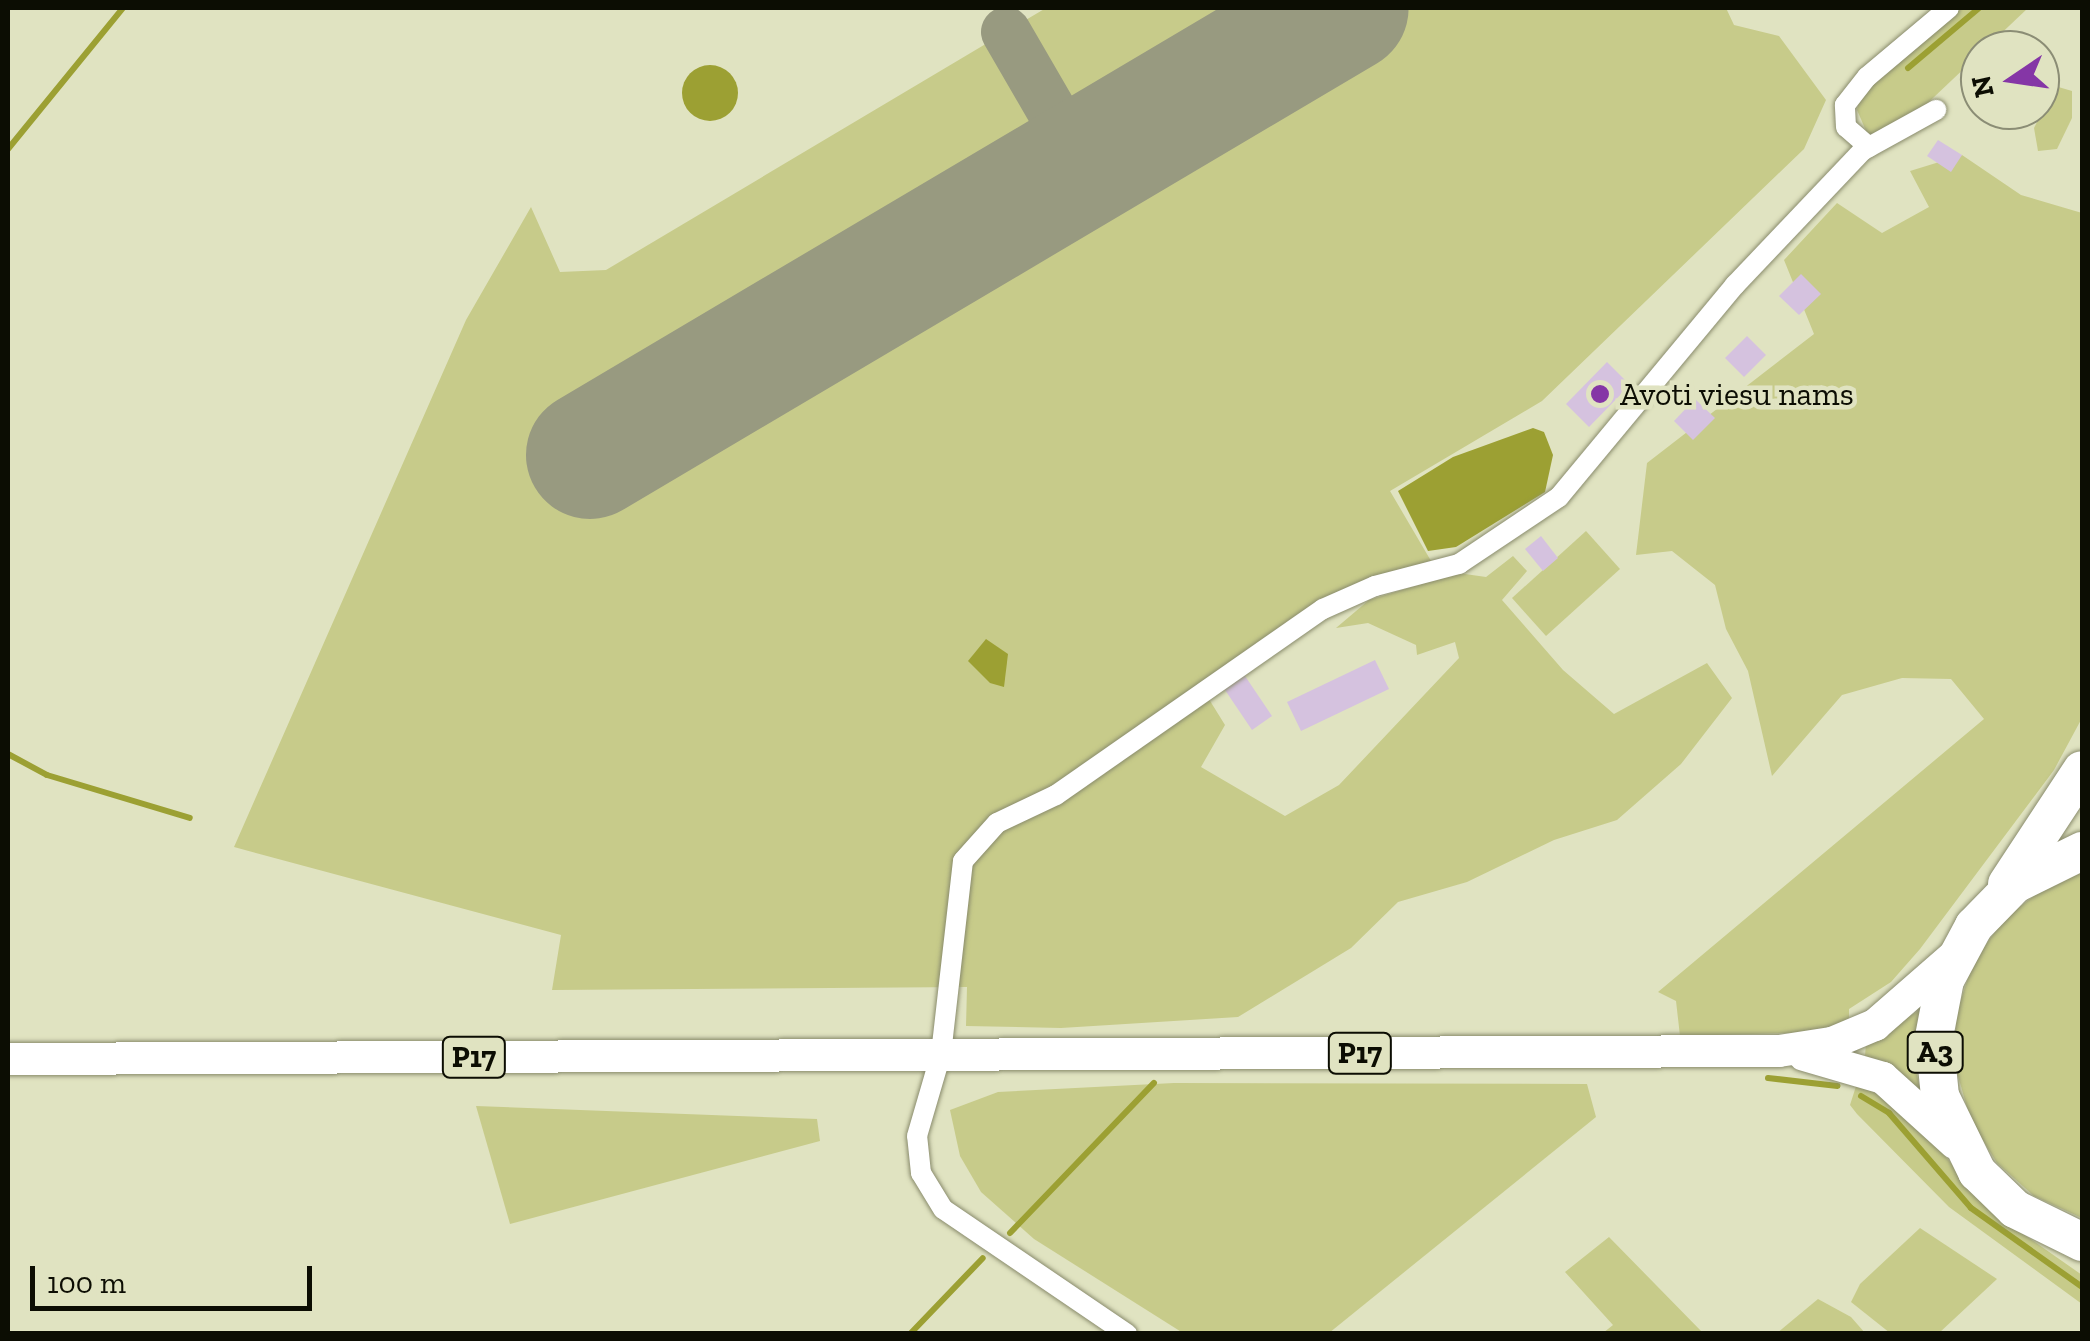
<!DOCTYPE html>
<style>
body{margin:0}
#map{position:relative;width:2090px;height:1341px;overflow:hidden;background:#e0e3c1;font-family:"Zilla Slab",serif}
div>[style]{position:absolute}
.green>*{inset:0;background:#c7cb8a}
.water>*{inset:0;background:#9ca033}
.round{border-radius:50%}
.stream>*{height:6px;margin:-3px;padding:0 3px;transform-origin:3px;border-radius:3px;background:#9ca033}
.taxiway>*{height:50px;margin:-25px;padding:0 25px;transform-origin:25px;border-radius:25px;background:#989a80}
.runway>*{height:128px;margin:-64px;padding:0 64px;transform-origin:64px;border-radius:64px;background:#989a80}
.building>*{inset:0;background:#d5c2df}
.roads{filter:drop-shadow(0 0 2px #898b6c) drop-shadow(0 0 2px #898b6c)}
.street>*{height:20px;margin:-10px;padding:0 10px;transform-origin:10px;border-radius:10px;background:#fff}
.primary>*{height:32px;margin:-16px;padding:0 16px;transform-origin:16px;border-radius:16px;background:#fff}
.highway>*{height:38px;margin:-19px;padding:0 19px;transform-origin:19px;border-radius:19px;background:#fff}
.dots>*{width:28px;height:28px;translate:-50% -50%;box-sizing:border-box;border:5px solid #e0e3c1;border-radius:50%}
span{translate:-50% -50%;white-space:nowrap;text-align:center;line-height:1.15;-webkit-text-stroke:9px #e0e3c1;paint-order:stroke}
.shield-label span{padding:2px 8px;background:#e0e3c1;border:2px solid;border-radius:8px;-webkit-text-stroke-width:0}
.shield-label{font-size:30px;color:#0c0d03;font-weight:700}
.poi-label{font-size:32px;color:#0c0d03}
.left{translate:0 -50%;text-align:left}
.frame{position:absolute;inset:0;border:10px solid #0c0d03;pointer-events:none}
.north{position:absolute;left:1960px;top:30px;width:100px;height:100px;box-sizing:border-box;background:#e0e3c1;border:2px solid #8b8d75;border-radius:50%;rotate:257deg;font-size:28px;font-weight:700;line-height:40px;text-align:center;color:#0c0d03}
.north::after{content:'';display:block;margin:auto;width:35px;height:45px;background:#8536a6;clip-path:polygon(50% 0,100% 100%,50% 72%,0 100%)}
.scale{position:absolute;left:30px;top:1266px;width:282px;height:45px;box-sizing:border-box;border:5px solid #0c0d03;border-top:0;padding-left:12px;font-size:30px;line-height:35px;white-space:nowrap;color:#0c0d03;-webkit-text-stroke:8px #e0e3c1;paint-order:stroke}
</style>
<div id="map">
<div class="green">
<div style="clip-path:polygon(1046px 8px,1726px 8px,1734px 25px,1779px 36px,1826px 100px,1804px 149px,1542px 401px,1390px 491px,1434px 566px,1337px 592px,1210px 682px,1207px 696px,1225px 725px,1201px 767px,1285px 816px,1339px 785px,1459px 658px,1455px 642px,1417px 655px,1416px 645px,1368px 623px,1336px 628px,1369px 600px,1458px 573px,1486px 577px,1513px 556px,1527px 571px,1502px 600px,1563px 670px,1614px 714px,1707px 663px,1732px 698px,1681px 764px,1617px 820px,1554px 840px,1467px 882px,1398px 902px,1351px 948px,1238px 1017px,1061px 1028px,966px 1026px,967px 987px,552px 990px,561px 935px,234px 847px,466px 320px,531px 207px,560px 272px,606px 270px)"></div>
<div style="clip-path:polygon(1962px 8px,2028px 8px,1914px 116px,1881px 136px,1867px 133px,1857px 110px,1860px 97px)"></div>
<div style="clip-path:polygon(2055px 86px,2072px 91px,2072px 118px,2057px 149px,2038px 151px,2034px 128px)"></div>
<div style="clip-path:polygon(1962px 155px,2021px 195px,2082px 213px,2082px 718px,2054px 770px,1920px 949px,1891px 982px,1849px 1009px,1849px 1024px,1822px 1032px,1680px 1036px,1676px 1001px,1658px 992px,1984px 719px,1951px 679px,1902px 678px,1842px 695px,1772px 776px,1748px 671px,1726px 629px,1715px 585px,1672px 551px,1636px 555px,1647px 463px,1814px 334px,1784px 260px,1837px 203px,1882px 233px,1929px 207px,1910px 171px)"></div>
<div style="clip-path:polygon(1586px 531px,1620px 569px,1546px 636px,1512px 598px)"></div>
<div style="clip-path:polygon(2082px 872px,2082px 1218px,2034px 1196px,1997px 1163px,1971px 1121px,1956px 1069px,1956px 1015px,1973px 963px,2004px 919px,2047px 886px)"></div>
<div style="clip-path:polygon(1920px 1010px,1915px 1067px,1920px 1088px,1865px 1057px,1866px 1042px)"></div>
<div style="clip-path:polygon(1858px 1080px,1895px 1100px,1999px 1217px,2082px 1275px,2082px 1304px,1949px 1207px,1857px 1114px,1850px 1105px)"></div>
<div style="clip-path:polygon(1174px 1083px,1587px 1084px,1596px 1117px,1329px 1333px,1183px 1333px,1034px 1239px,981px 1192px,960px 1156px,950px 1110px,998px 1092px)"></div>
<div style="clip-path:polygon(476px 1106px,817px 1119px,820px 1141px,510px 1224px)"></div>
<div style="clip-path:polygon(1920px 1228px,1997px 1279px,1939px 1333px,1890px 1333px,1851px 1302px,1860px 1284px)"></div>
<div style="clip-path:polygon(1609px 1237px,1703px 1333px,1603px 1333px,1613px 1325px,1565px 1272px)"></div>
<div style="clip-path:polygon(1818px 1299px,1851px 1317px,1865px 1333px,1777px 1333px)"></div>
</div>
<div class="water">
<div class="round" style="left:682px;top:65px;width:56px;height:56px"></div>
<div style="clip-path:polygon(1533px 428px,1544px 432px,1553px 455px,1545px 492px,1456px 547px,1428px 551px,1398px 491px,1453px 457px)"></div>
<div style="clip-path:polygon(986px 639px,1008px 654px,1004px 687px,990px 683px,968px 661px)"></div>
</div>
<div class="stream">
<div style="left:1908px;top:68px;width:93px;rotate:-40.2deg"></div>
<div style="left:8px;top:149px;width:182px;rotate:-50.8deg"></div>
<div style="left:8px;top:754px;width:44px;rotate:28.3deg"></div>
<div style="left:47px;top:775px;width:149px;rotate:16.7deg"></div>
<div style="left:1768px;top:1078px;width:70px;rotate:6.5deg"></div>
<div style="left:1861px;top:1096px;width:33px;rotate:31deg"></div>
<div style="left:1889px;top:1113px;width:125px;rotate:49.2deg"></div>
<div style="left:1971px;top:1208px;width:136px;rotate:35.4deg"></div>
<div style="left:1010px;top:1233px;width:208px;rotate:-46.2deg"></div>
<div style="left:910px;top:1334px;width:105px;rotate:-46.2deg"></div>
</div>
<div class="taxiway">
<div style="left:1006px;top:32px;width:151px;rotate:59.9deg"></div>
</div>
<div class="runway">
<div style="left:590px;top:455px;width:877px;rotate:-30.63deg"></div>
</div>
<div class="building">
<div style="clip-path:polygon(1938px 140px,1962px 155px,1951px 172px,1927px 156px)"></div>
<div style="clip-path:polygon(1801px 274px,1821px 294px,1799px 315px,1779px 296px)"></div>
<div style="clip-path:polygon(1747px 336px,1766px 355px,1744px 377px,1725px 358px)"></div>
<div style="clip-path:polygon(1607px 362px,1630px 385px,1589px 427px,1566px 404px)"></div>
<div style="clip-path:polygon(1695px 399px,1715px 418px,1693px 440px,1674px 421px)"></div>
<div style="clip-path:polygon(1541px 536px,1558px 558px,1543px 571px,1525px 549px)"></div>
<div style="clip-path:polygon(1375px 660px,1389px 689px,1301px 731px,1287px 702px)"></div>
<div style="clip-path:polygon(1243px 673px,1272px 716px,1252px 730px,1223px 687px)"></div>
</div>
<div class="roads">
<div class="street">
<div style="left:1869px;top:147px;width:30px;rotate:-139deg"></div>
<div style="left:1846px;top:127px;width:22px;rotate:-93deg"></div>
<div style="left:1845px;top:105px;width:36px;rotate:-52deg"></div>
<div style="left:1867px;top:77px;width:107px;rotate:-40.1deg"></div>
<div style="left:1127px;top:1334px;width:222px;rotate:-145.8deg"></div>
<div style="left:943px;top:1209px;width:42px;rotate:-121.4deg"></div>
<div style="left:921px;top:1173px;width:37px;rotate:-96deg"></div>
<div style="left:917px;top:1136px;width:85px;rotate:-73.7deg"></div>
<div style="left:941px;top:1054px;width:194px;rotate:-83.5deg"></div>
<div style="left:963px;top:861px;width:51px;rotate:-48.2deg"></div>
<div style="left:997px;top:823px;width:65px;rotate:-25.4deg"></div>
<div style="left:1056px;top:795px;width:325px;rotate:-34.9deg"></div>
<div style="left:1323px;top:609px;width:57px;rotate:-23.9deg"></div>
<div style="left:1375px;top:586px;width:87px;rotate:-14.7deg"></div>
<div style="left:1459px;top:564px;width:120px;rotate:-33.8deg"></div>
<div style="left:1559px;top:497px;width:276px;rotate:-50.3deg"></div>
<div style="left:1735px;top:285px;width:185px;rotate:-46.5deg"></div>
<div style="left:1862px;top:151px;width:85px;rotate:-29deg"></div>
</div>
<div class="primary">
<div style="left:1804px;top:1055px;width:82px;rotate:16.2deg"></div>
<div style="left:1883px;top:1078px;width:97px;rotate:42.1deg"></div>
<div style="left:8px;top:1059px;width:1771px;rotate:-0.26deg"></div>
<div style="left:1779px;top:1051px;width:54px;rotate:-8.6deg"></div>
<div style="left:1832px;top:1043px;width:47px;rotate:-22.7deg"></div>
<div style="left:1875px;top:1025px;width:105px;rotate:-41.1deg"></div>
</div>
<div class="highway">
<div style="left:2082px;top:851px;width:75px;rotate:153.8deg"></div>
<div style="left:2015px;top:884px;width:59px;rotate:134.3deg"></div>
<div style="left:1974px;top:926px;width:61px;rotate:118.2deg"></div>
<div style="left:1945px;top:980px;width:58px;rotate:100.9deg"></div>
<div style="left:1934px;top:1037px;width:59px;rotate:84.2deg"></div>
<div style="left:1940px;top:1096px;width:85px;rotate:64deg"></div>
<div style="left:1977px;top:1172px;width:53px;rotate:44.2deg"></div>
<div style="left:2015px;top:1209px;width:75px;rotate:26.2deg"></div>
<div style="left:2007px;top:884px;width:136px;rotate:-56.7deg"></div>
</div>
</div>
<div class="dots">
<div style="left:1600px;top:394px;background:#8536a6"></div>
</div>
<div class="shield-label">
<span style="left:1935px;top:1052px">A3</span>
<span style="left:1360px;top:1053px">P17</span>
<span style="left:474px;top:1057px">P17</span>
</div>
<div class="poi-label">
<span class="left" style="left:1620px;top:394px">Avoti viesu nams</span>
</div>
<div class="frame"></div>
<div class="north">N</div>
<div class="scale">100 m</div>
</div>
